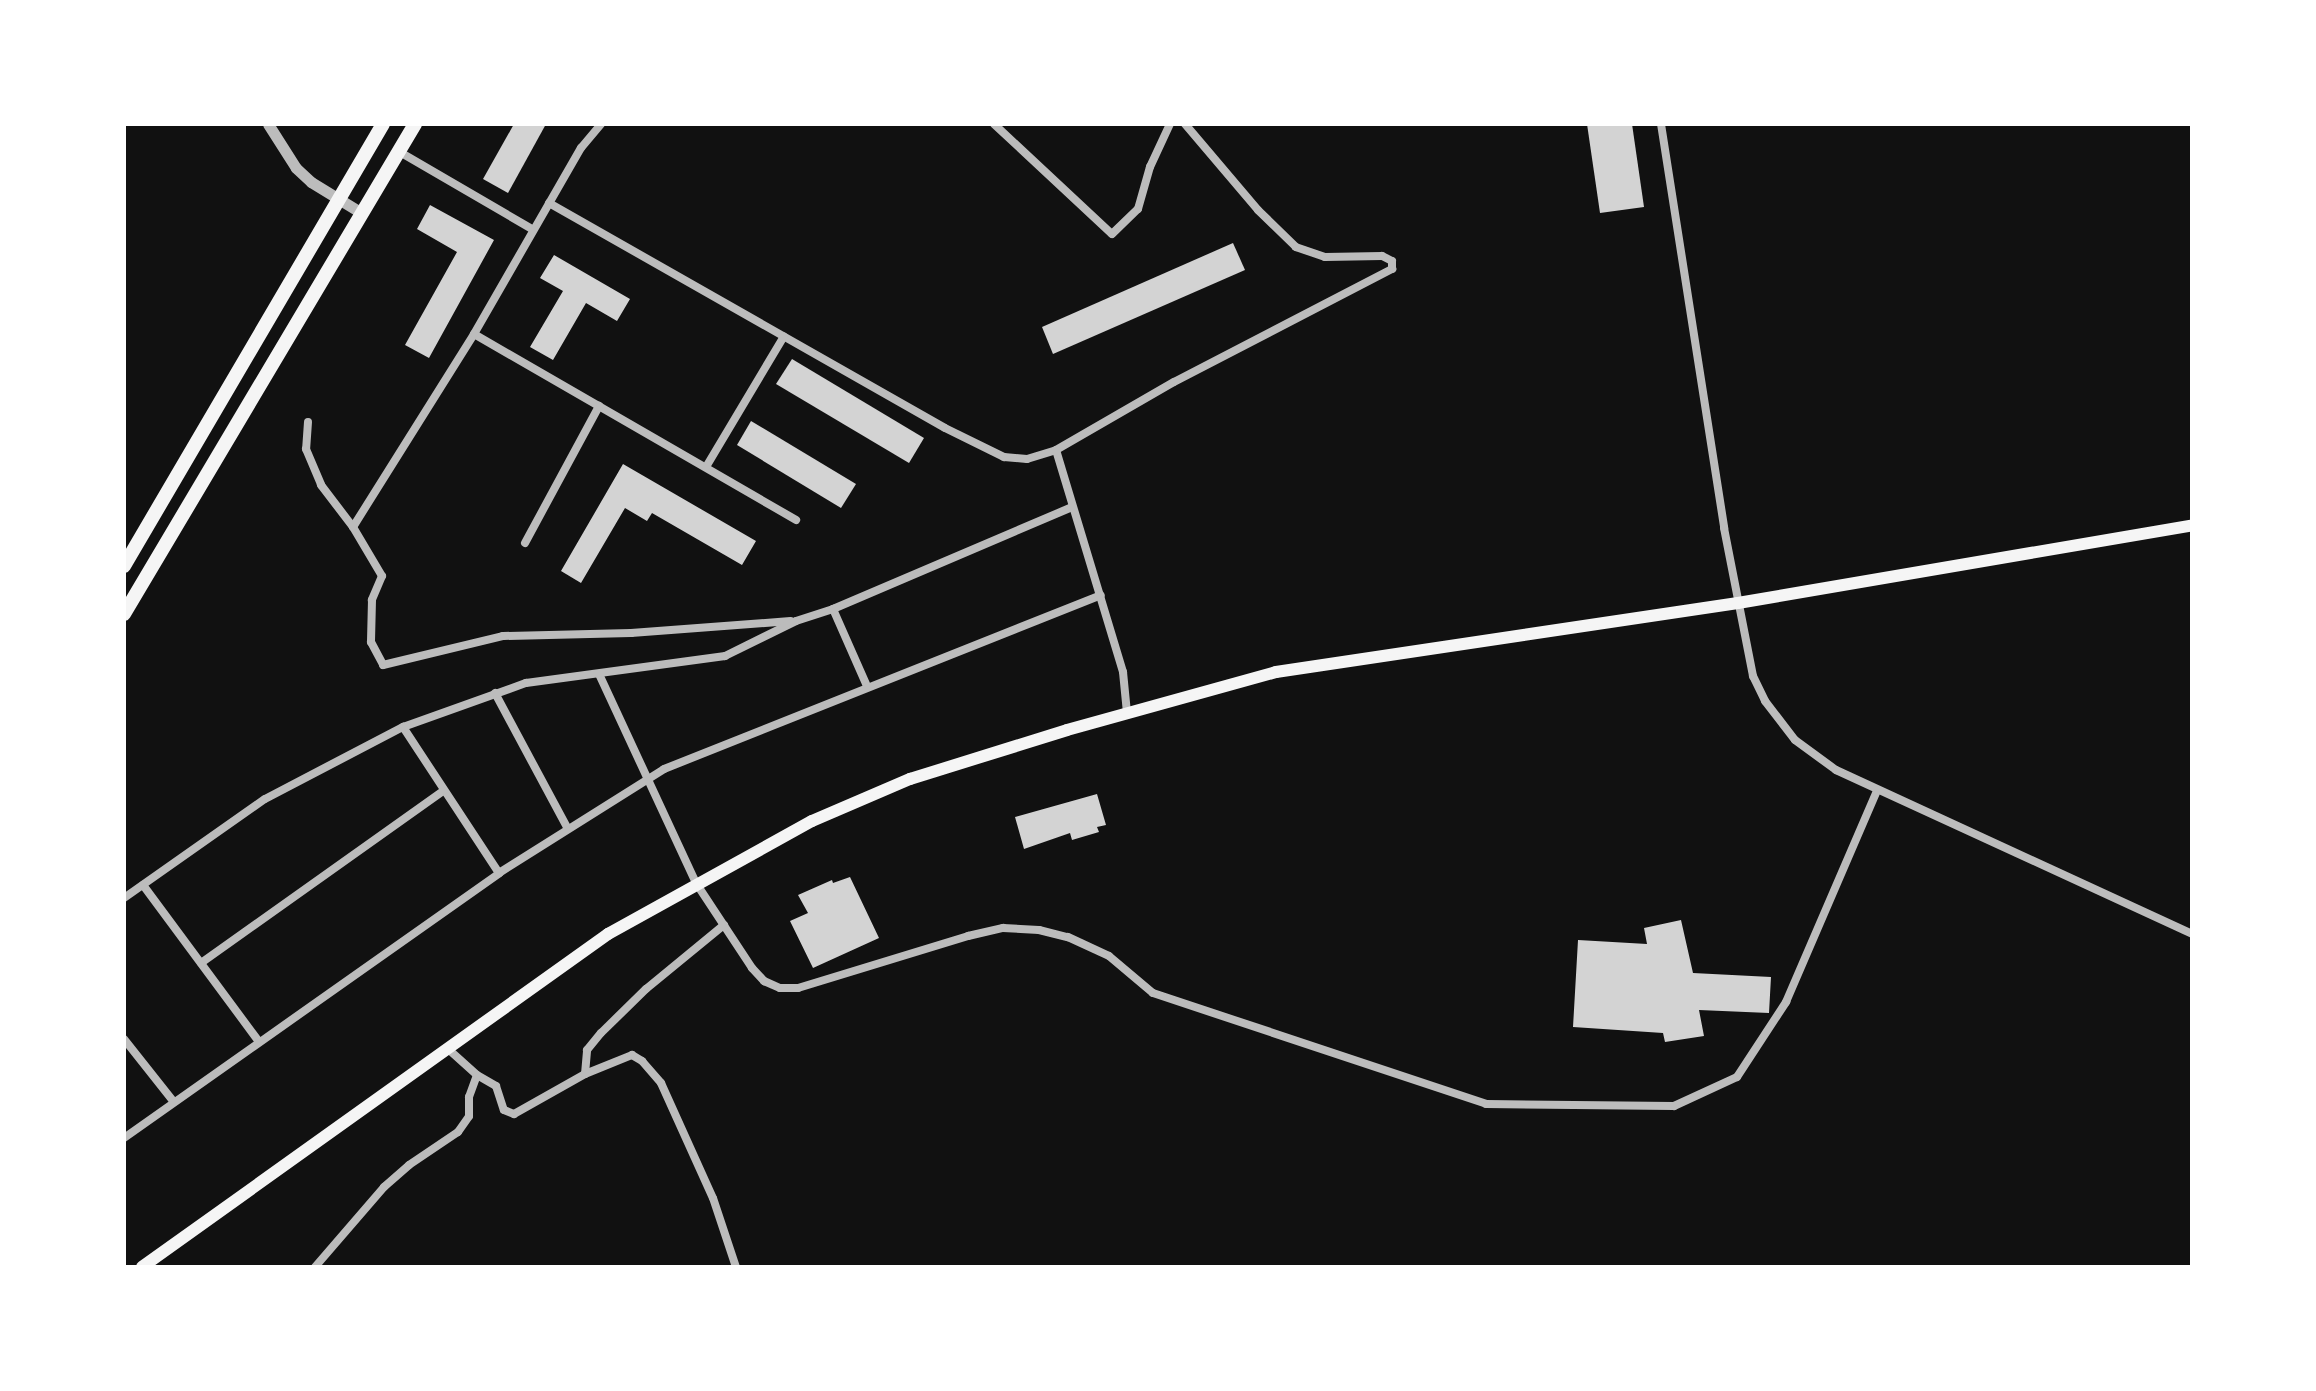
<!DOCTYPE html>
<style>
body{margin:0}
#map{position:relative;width:2316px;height:1391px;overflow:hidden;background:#111;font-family:"Work Sans",sans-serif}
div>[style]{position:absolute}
.building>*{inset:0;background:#d3d3d3}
.minor>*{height:8px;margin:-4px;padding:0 4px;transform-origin:4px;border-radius:4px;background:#bcbcbc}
.tertiary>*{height:11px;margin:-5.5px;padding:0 5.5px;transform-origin:5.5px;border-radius:5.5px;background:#bcbcbc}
.secondary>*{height:12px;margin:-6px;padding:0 6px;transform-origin:6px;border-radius:6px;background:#f5f5f5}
.primary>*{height:14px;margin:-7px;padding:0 7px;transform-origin:7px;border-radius:7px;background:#f5f5f5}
span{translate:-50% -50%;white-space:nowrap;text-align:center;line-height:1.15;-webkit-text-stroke:7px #fff;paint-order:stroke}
.frame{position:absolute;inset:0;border:126px solid #fff;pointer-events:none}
</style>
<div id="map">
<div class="building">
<div style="clip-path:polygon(514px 124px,546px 124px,508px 193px,483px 179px)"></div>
<div style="clip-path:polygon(1587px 124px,1632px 124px,1644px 207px,1600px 213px)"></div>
<div style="clip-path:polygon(430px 205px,494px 240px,429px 358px,405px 345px,457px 252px,417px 229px)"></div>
<div style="clip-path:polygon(1233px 243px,1245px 270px,1053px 354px,1042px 327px)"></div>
<div style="clip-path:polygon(554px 255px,630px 299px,617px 321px,586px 303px,553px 360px,530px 347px,563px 291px,540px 278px)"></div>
<div style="clip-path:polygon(792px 359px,924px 438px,909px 463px,776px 384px)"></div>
<div style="clip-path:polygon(751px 421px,856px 484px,841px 508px,737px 445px)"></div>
<div style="clip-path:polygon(623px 464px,756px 541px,742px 565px,652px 513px,647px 521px,625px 508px,581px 583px,561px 571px)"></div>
<div style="clip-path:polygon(1097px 794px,1106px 825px,1097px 827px,1099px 832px,1072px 840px,1070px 833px,1024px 849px,1015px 817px)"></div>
<div style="clip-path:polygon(850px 877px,879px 938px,813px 968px,790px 921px,808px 913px,798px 895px,832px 880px,833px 883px)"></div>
<div style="clip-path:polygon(1681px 920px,1693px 973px,1771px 977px,1769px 1013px,1699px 1010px,1704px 1036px,1665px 1042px,1663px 1033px,1573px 1027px,1578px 940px,1647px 944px,1644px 928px)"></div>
</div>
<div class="minor">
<div style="left:994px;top:124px;width:161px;rotate:43deg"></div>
<div style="left:1112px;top:234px;width:36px;rotate:-44deg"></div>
<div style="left:1138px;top:209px;width:44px;rotate:-74.1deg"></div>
<div style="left:1150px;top:167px;width:47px;rotate:-65.1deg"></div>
<div style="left:1661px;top:124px;width:409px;rotate:81.1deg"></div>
<div style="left:1724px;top:528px;width:151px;rotate:78.9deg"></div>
<div style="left:1753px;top:676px;width:28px;rotate:64deg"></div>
<div style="left:1765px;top:701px;width:49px;rotate:52.4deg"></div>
<div style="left:1795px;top:740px;width:51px;rotate:36.2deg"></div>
<div style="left:1836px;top:770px;width:392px;rotate:24.7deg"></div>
<div style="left:398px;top:151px;width:155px;rotate:30.2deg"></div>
<div style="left:549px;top:203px;width:455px;rotate:29.6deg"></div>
<div style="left:945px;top:428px;width:66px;rotate:26.2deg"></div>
<div style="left:1004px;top:457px;width:23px;rotate:5deg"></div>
<div style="left:1027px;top:459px;width:30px;rotate:-17deg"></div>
<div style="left:1056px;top:450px;width:136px;rotate:-30deg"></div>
<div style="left:1174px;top:382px;width:246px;rotate:-27.4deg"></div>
<div style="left:1392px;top:269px;width:8px;rotate:-90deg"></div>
<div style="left:1392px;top:261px;width:11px;rotate:-153deg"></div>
<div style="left:1382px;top:256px;width:57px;rotate:179deg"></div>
<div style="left:1325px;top:257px;width:31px;rotate:-161deg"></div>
<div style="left:1296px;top:247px;width:53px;rotate:-135.8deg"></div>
<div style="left:1258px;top:210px;width:113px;rotate:-130.3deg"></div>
<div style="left:474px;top:334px;width:372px;rotate:30deg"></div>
<div style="left:308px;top:422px;width:27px;rotate:94deg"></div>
<div style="left:306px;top:449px;width:39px;rotate:67deg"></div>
<div style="left:321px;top:485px;width:53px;rotate:52.7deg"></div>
<div style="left:353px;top:527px;width:57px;rotate:59.4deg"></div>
<div style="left:382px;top:576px;width:26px;rotate:113deg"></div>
<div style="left:372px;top:600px;width:42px;rotate:91.4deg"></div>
<div style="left:371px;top:642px;width:26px;rotate:62deg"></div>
<div style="left:383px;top:665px;width:123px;rotate:-13.6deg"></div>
<div style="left:503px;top:636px;width:128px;rotate:-1.3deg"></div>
<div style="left:631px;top:633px;width:160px;rotate:-4.3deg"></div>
<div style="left:1056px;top:450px;width:232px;rotate:73.2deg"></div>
<div style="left:1123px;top:672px;width:41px;rotate:84.4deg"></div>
<div style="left:706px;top:467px;width:152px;rotate:-59.2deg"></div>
<div style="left:353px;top:527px;width:228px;rotate:-57.9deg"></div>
<div style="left:474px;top:334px;width:215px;rotate:-60.1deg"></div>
<div style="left:581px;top:148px;width:31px;rotate:-50deg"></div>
<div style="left:525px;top:543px;width:156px;rotate:-61.6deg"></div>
<div style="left:833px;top:609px;width:84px;rotate:66.2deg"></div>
<div style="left:599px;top:674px;width:230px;rotate:65.1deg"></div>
<div style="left:696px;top:883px;width:102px;rotate:56.6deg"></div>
<div style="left:752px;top:968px;width:18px;rotate:47deg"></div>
<div style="left:764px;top:981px;width:17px;rotate:24deg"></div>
<div style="left:780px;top:988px;width:18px"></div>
<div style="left:798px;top:988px;width:178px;rotate:-17deg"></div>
<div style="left:968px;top:936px;width:36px;rotate:-13deg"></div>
<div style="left:1003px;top:928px;width:36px;rotate:3deg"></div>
<div style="left:1039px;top:930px;width:30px;rotate:14deg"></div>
<div style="left:1068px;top:937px;width:45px;rotate:24.9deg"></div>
<div style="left:1109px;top:956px;width:57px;rotate:40.1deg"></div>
<div style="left:1153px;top:993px;width:351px;rotate:18.4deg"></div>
<div style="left:1486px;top:1104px;width:188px;rotate:0.6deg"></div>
<div style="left:1674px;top:1106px;width:69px;rotate:-24.7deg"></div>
<div style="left:1737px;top:1077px;width:90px;rotate:-56.8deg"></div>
<div style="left:1786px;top:1002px;width:230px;rotate:-66.7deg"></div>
<div style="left:495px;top:693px;width:154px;rotate:61.8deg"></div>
<div style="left:403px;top:727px;width:175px;rotate:56.7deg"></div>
<div style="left:143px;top:885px;width:195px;rotate:53.5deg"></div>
<div style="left:124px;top:898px;width:172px;rotate:-35.1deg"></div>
<div style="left:265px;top:799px;width:156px;rotate:-27.6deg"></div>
<div style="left:403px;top:727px;width:131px;rotate:-19.7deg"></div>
<div style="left:526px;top:683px;width:201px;rotate:-7.7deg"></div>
<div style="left:725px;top:656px;width:79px;rotate:-26.2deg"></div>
<div style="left:796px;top:621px;width:39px;rotate:-18deg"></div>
<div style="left:833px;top:609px;width:260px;rotate:-23.1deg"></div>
<div style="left:201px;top:963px;width:297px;rotate:-35.4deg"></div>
<div style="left:124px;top:1039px;width:80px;rotate:51.6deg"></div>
<div style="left:447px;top:1048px;width:40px;rotate:42deg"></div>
<div style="left:477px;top:1075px;width:22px;rotate:30deg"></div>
<div style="left:496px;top:1086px;width:25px;rotate:72deg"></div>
<div style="left:504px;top:1110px;width:11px;rotate:22deg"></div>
<div style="left:514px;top:1114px;width:81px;rotate:-29.4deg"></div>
<div style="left:585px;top:1074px;width:51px;rotate:-22deg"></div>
<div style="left:632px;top:1055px;width:12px;rotate:31deg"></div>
<div style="left:642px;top:1061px;width:29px;rotate:49deg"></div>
<div style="left:661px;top:1083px;width:126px;rotate:65.7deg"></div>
<div style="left:713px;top:1198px;width:73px;rotate:71.6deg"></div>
<div style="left:585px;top:1074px;width:24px;rotate:-85deg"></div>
<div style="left:587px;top:1050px;width:22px;rotate:-51deg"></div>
<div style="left:601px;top:1033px;width:63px;rotate:-44.4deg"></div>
<div style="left:646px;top:989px;width:101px;rotate:-39.4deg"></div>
<div style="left:124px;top:1138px;width:459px;rotate:-35.2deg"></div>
<div style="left:499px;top:873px;width:195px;rotate:-32.2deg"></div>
<div style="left:664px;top:769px;width:470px;rotate:-21.7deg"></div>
<div style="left:315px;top:1267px;width:106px;rotate:-49.2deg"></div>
<div style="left:384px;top:1187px;width:33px;rotate:-41deg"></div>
<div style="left:409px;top:1165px;width:59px;rotate:-34deg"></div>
<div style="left:458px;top:1132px;width:19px;rotate:-55deg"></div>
<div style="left:469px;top:1116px;width:19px;rotate:-90deg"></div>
<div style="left:469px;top:1097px;width:23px;rotate:-70deg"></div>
</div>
<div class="tertiary">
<div style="left:268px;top:124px;width:52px;rotate:57.5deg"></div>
<div style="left:296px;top:168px;width:21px;rotate:43deg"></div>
<div style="left:311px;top:182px;width:57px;rotate:31.5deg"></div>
</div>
<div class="secondary">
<div style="left:142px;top:1267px;width:573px;rotate:-35.55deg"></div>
<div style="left:608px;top:934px;width:233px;rotate:-29deg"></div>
<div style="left:812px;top:821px;width:107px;rotate:-23.2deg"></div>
<div style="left:910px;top:779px;width:164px;rotate:-17.3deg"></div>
<div style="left:1067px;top:730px;width:217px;rotate:-15.5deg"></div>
<div style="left:1276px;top:672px;width:467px;rotate:-8.5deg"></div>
<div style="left:1738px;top:603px;width:461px;rotate:-9.7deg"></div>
</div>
<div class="primary">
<div style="left:124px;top:566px;width:512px;rotate:-59.63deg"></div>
<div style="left:124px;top:614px;width:570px;rotate:-59.29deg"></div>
</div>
<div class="frame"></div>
</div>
